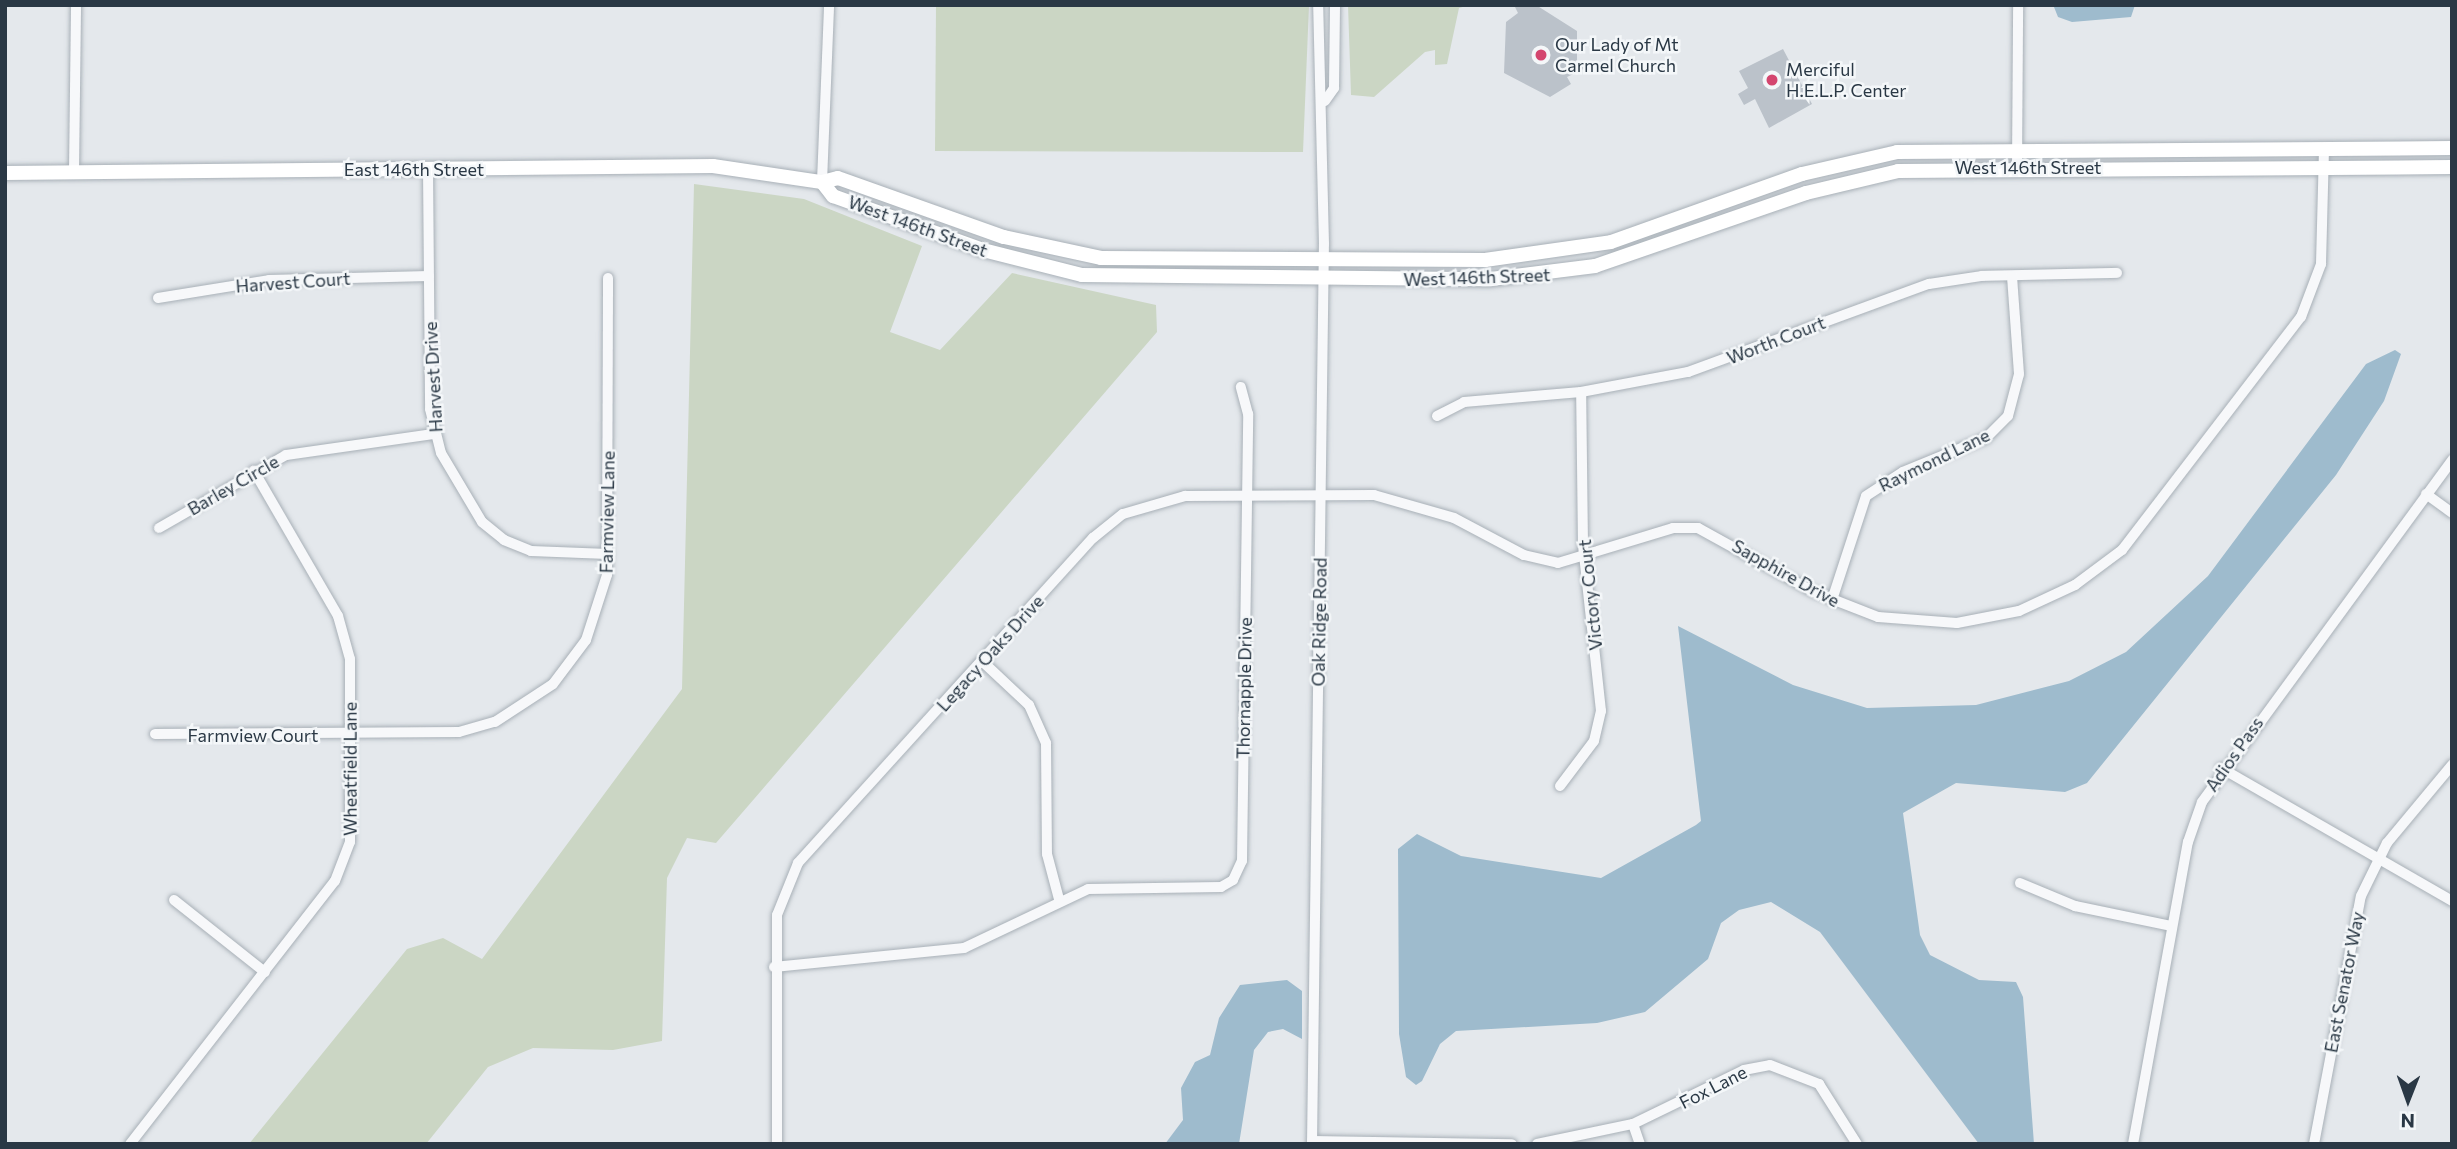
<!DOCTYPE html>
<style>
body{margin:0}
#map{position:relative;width:2457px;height:1149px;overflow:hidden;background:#e4e8ec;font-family:Commissioner,sans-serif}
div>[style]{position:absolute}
.green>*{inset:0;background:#cbd6c4}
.water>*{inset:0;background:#9ebbcd}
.building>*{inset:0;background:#bbc2ca}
.roads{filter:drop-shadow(0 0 2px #a8b0b7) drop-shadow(0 0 2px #a8b0b7)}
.minor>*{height:10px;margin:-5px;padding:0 5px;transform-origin:5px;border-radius:5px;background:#f7f8fa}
.major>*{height:14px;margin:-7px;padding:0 7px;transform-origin:7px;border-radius:7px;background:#fff}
.dots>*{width:19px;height:19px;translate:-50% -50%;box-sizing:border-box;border:4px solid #f4f7f9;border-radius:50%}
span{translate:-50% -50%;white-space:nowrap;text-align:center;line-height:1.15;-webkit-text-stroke:5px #f4f7f9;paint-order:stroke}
.poi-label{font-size:18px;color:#2a3845}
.left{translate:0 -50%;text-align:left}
.street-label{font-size:18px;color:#2a3845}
.frame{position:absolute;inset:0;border:7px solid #2a3845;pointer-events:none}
.north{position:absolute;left:2373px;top:1065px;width:70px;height:70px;-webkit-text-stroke:5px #f4f7f9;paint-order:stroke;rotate:181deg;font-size:19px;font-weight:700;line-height:28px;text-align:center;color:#2a3845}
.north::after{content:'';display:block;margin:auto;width:24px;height:32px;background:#2a3845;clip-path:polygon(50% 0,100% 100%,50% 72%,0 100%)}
</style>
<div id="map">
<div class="green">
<div style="clip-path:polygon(936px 5px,1309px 5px,1303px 152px,935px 151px)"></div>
<div style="clip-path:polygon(1348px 5px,1470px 5px,1459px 8px,1447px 64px,1435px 65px,1435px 50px,1425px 52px,1374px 97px,1351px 95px)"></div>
<div style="clip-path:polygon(694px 184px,804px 199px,922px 246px,890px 332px,940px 350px,1012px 273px,1156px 305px,1157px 332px,716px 843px,687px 838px,667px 878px,662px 1041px,613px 1050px,533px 1048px,488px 1067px,426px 1144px,249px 1144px,407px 949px,443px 938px,482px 959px,682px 689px)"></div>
</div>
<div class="water">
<div style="clip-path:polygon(2135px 5px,2131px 17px,2072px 22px,2058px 17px,2054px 7px)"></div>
<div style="clip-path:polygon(2395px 350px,2401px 354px,2384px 401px,2336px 475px,2087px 783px,2065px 792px,1956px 783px,1903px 813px,1920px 935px,1930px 955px,1979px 980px,2016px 982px,2023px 997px,2034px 1144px,1979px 1144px,1820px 932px,1771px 902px,1739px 910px,1721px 923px,1708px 959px,1645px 1012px,1597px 1023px,1456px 1031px,1440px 1044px,1422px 1081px,1416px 1085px,1406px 1077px,1399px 1034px,1398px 849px,1417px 834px,1461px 856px,1601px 878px,1696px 825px,1701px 821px,1678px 626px,1793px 685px,1867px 708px,1976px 705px,2069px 681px,2126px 652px,2208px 576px,2366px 364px)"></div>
<div style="clip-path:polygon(1287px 980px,1302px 991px,1302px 1039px,1283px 1029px,1268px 1032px,1254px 1050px,1239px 1144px,1165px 1144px,1183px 1120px,1181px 1088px,1195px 1062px,1210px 1055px,1219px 1018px,1240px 985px)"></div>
</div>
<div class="building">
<div style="clip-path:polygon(1514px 5px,1536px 5px,1577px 31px,1577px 64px,1598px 62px,1567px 77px,1571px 84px,1550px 97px,1504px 73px,1506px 22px,1518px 13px)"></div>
<div style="clip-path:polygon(1783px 49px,1812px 104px,1769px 128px,1755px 99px,1744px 105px,1738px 94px,1748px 88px,1739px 71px)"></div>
</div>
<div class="roads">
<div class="minor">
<div style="left:1325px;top:101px;width:16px;rotate:-55deg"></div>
<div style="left:1334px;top:88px;width:83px;rotate:-89.3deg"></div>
<div style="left:2017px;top:167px;width:162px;rotate:-89.6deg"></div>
<div style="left:428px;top:168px;width:241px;rotate:89.5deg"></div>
<div style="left:430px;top:409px;width:45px;rotate:76deg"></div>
<div style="left:441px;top:453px;width:80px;rotate:59.3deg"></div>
<div style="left:482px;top:522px;width:28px;rotate:39deg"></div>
<div style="left:504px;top:540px;width:29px;rotate:22deg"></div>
<div style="left:531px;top:551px;width:77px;rotate:2.2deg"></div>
<div style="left:74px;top:172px;width:167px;rotate:-89.3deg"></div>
<div style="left:822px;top:182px;width:177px;rotate:-87.7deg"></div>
<div style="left:158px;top:298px;width:112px;rotate:-9.2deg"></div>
<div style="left:269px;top:280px;width:160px;rotate:-1.4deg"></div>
<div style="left:1437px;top:416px;width:30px;rotate:-27deg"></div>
<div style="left:1464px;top:402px;width:117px;rotate:-4.9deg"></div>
<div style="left:1581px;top:392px;width:109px;rotate:-10.6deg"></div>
<div style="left:1688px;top:372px;width:257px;rotate:-20.1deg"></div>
<div style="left:1929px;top:284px;width:54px;rotate:-8.6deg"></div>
<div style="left:1982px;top:276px;width:135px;rotate:-1.3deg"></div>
<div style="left:2426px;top:494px;width:32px;rotate:36deg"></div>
<div style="left:159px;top:528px;width:146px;rotate:-29.9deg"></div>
<div style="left:286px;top:455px;width:149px;rotate:-8.1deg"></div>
<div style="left:1832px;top:600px;width:109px;rotate:-71.9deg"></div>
<div style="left:1866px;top:496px;width:44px;rotate:-33deg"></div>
<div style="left:1903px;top:472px;width:90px;rotate:-22.3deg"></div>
<div style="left:1986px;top:438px;width:31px;rotate:-45deg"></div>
<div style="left:2008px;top:416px;width:43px;rotate:-75.3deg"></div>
<div style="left:2019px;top:374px;width:98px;rotate:-94.1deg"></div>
<div style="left:983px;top:662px;width:63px;rotate:43.1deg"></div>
<div style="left:1029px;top:705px;width:42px;rotate:65.9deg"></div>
<div style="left:1046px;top:743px;width:111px;rotate:89.5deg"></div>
<div style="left:1047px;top:854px;width:47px;rotate:75.1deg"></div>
<div style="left:155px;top:734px;width:304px;rotate:-0.4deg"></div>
<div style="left:459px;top:732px;width:37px;rotate:-16deg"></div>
<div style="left:495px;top:722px;width:69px;rotate:-33.2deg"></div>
<div style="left:553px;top:684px;width:55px;rotate:-53.1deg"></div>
<div style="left:586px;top:640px;width:68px;rotate:-72.1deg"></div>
<div style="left:607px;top:575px;width:297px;rotate:-89.8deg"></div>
<div style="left:2221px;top:768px;width:267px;rotate:29.9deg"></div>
<div style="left:1560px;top:786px;width:56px;rotate:-52.9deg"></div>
<div style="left:1594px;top:741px;width:31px;rotate:-77deg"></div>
<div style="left:1601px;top:711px;width:167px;rotate:-96.2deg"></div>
<div style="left:1583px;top:545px;width:153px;rotate:-90.7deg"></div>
<div style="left:2020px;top:883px;width:60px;rotate:22.7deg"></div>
<div style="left:2075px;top:906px;width:99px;rotate:11.7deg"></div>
<div style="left:174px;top:900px;width:116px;rotate:38.4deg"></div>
<div style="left:774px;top:967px;width:191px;rotate:-5.7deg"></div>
<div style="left:964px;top:948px;width:137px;rotate:-25.4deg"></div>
<div style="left:1088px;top:889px;width:133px;rotate:-0.9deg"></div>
<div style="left:1221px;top:887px;width:14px;rotate:-30deg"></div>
<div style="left:1233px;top:880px;width:21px;rotate:-65deg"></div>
<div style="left:1242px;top:861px;width:447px;rotate:-89.2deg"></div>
<div style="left:1248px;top:414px;width:28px;rotate:-105deg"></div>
<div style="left:1633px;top:1124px;width:21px;rotate:71deg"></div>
<div style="left:1312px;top:1141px;width:200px;rotate:0.9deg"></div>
<div style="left:130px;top:1144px;width:333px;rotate:-52.1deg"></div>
<div style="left:335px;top:881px;width:42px;rotate:-69deg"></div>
<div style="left:350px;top:842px;width:183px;rotate:-90deg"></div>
<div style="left:350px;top:659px;width:45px;rotate:-105.6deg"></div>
<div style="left:338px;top:616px;width:168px;rotate:-120.1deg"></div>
<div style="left:777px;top:1144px;width:229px;rotate:-90deg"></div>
<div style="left:777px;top:915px;width:56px;rotate:-68deg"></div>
<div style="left:798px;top:863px;width:439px;rotate:-47.8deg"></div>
<div style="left:1093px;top:538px;width:38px;rotate:-39deg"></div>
<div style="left:1123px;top:514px;width:65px;rotate:-16.2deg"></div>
<div style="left:1185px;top:496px;width:189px;rotate:-0.3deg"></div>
<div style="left:1374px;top:495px;width:83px;rotate:16deg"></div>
<div style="left:1454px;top:518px;width:79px;rotate:27.9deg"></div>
<div style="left:1524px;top:555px;width:35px;rotate:13deg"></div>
<div style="left:1558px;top:563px;width:120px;rotate:-16.9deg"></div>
<div style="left:1673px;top:528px;width:25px"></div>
<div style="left:1698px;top:528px;width:132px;rotate:28.9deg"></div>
<div style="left:1814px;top:592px;width:69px;rotate:21.3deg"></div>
<div style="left:1878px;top:617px;width:79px;rotate:4.3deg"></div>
<div style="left:1957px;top:623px;width:63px;rotate:-11deg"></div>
<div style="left:2019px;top:611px;width:62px;rotate:-24.9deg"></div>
<div style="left:2075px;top:585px;width:59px;rotate:-36.7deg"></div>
<div style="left:2122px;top:550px;width:294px;rotate:-52.5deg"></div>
<div style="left:2301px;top:317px;width:57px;rotate:-69.3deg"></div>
<div style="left:2321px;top:264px;width:116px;rotate:-88.5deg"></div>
<div style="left:1312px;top:1144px;width:900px;rotate:-89.24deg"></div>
<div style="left:1324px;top:244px;width:239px;rotate:-91.4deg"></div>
<div style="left:1537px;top:1144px;width:98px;rotate:-11.8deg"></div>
<div style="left:1633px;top:1124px;width:123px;rotate:-25.9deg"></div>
<div style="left:1744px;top:1070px;width:26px;rotate:-11deg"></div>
<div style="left:1770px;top:1065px;width:53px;rotate:21.2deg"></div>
<div style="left:1819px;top:1084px;width:71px;rotate:57.7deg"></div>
<div style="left:2133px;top:1144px;width:307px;rotate:-79.7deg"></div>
<div style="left:2188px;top:842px;width:42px;rotate:-70.7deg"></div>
<div style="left:2202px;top:802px;width:424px;rotate:-53.8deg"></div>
<div style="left:2314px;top:1144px;width:252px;rotate:-79.3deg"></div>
<div style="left:2361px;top:896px;width:59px;rotate:-63.9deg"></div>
<div style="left:2387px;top:843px;width:102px;rotate:-50.2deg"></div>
</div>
<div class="major">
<div style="left:5px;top:173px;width:708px;rotate:-0.57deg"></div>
<div style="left:713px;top:166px;width:110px;rotate:8.4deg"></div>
<div style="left:822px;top:182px;width:16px;rotate:-14deg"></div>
<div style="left:838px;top:178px;width:176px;rotate:19.6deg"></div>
<div style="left:1004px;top:237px;width:99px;rotate:12.2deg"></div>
<div style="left:1101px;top:258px;width:384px;rotate:0.3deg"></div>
<div style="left:1485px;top:260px;width:127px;rotate:-8.1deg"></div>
<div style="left:1611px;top:242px;width:203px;rotate:-19.6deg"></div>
<div style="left:1802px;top:174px;width:98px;rotate:-13deg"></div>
<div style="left:1897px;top:152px;width:555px;rotate:-0.41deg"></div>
<div style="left:822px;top:182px;width:18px;rotate:52deg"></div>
<div style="left:833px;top:196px;width:159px;rotate:19.8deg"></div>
<div style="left:983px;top:250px;width:102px;rotate:14.2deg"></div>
<div style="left:1082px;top:275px;width:409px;rotate:0.6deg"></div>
<div style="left:1491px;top:279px;width:105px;rotate:-7.1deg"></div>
<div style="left:1595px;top:266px;width:223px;rotate:-19.1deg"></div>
<div style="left:1806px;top:193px;width:95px;rotate:-13.4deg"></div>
<div style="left:1898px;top:171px;width:554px;rotate:-0.41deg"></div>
</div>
</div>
<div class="dots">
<div style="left:1541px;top:55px;background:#d4466f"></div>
<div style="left:1772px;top:80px;background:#d4466f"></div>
</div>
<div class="poi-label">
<span class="left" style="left:1555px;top:55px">Our Lady of Mt<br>Carmel Church</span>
<span class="left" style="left:1786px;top:80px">Merciful<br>H.E.L.P. Center</span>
</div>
<div class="street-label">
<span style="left:2028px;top:167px">West 146th Street</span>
<span style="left:414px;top:169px">East 146th Street</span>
<span style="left:918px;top:226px;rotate:20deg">West 146th Street</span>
<span style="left:1477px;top:277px;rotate:-2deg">West 146th Street</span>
<span style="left:293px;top:282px;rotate:-4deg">Harvest Court</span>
<span style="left:1776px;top:340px;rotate:-21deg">Worth Court</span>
<span style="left:433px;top:377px;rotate:-93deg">Harvest Drive</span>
<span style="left:1934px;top:460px;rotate:-26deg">Raymond Lane</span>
<span style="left:233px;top:485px;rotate:-30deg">Barley Circle</span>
<span style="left:607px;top:512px;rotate:-89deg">Farmview Lane</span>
<span style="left:1786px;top:573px;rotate:29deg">Sapphire Drive</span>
<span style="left:1590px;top:595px;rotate:-96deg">Victory Court</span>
<span style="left:1319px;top:622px;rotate:-89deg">Oak Ridge Road</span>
<span style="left:990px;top:653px;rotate:-48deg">Legacy Oaks Drive</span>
<span style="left:1244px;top:688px;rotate:-89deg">Thornapple Drive</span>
<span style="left:253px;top:735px">Farmview Court</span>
<span style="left:2234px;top:754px;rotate:-55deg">Adios Pass</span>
<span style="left:350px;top:769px;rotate:-90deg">Wheatfield Lane</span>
<span style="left:2344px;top:982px;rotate:-79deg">East Senator Way</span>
<span style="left:1713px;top:1087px;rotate:-27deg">Fox Lane</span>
</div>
<div class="frame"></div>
<div class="north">N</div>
</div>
